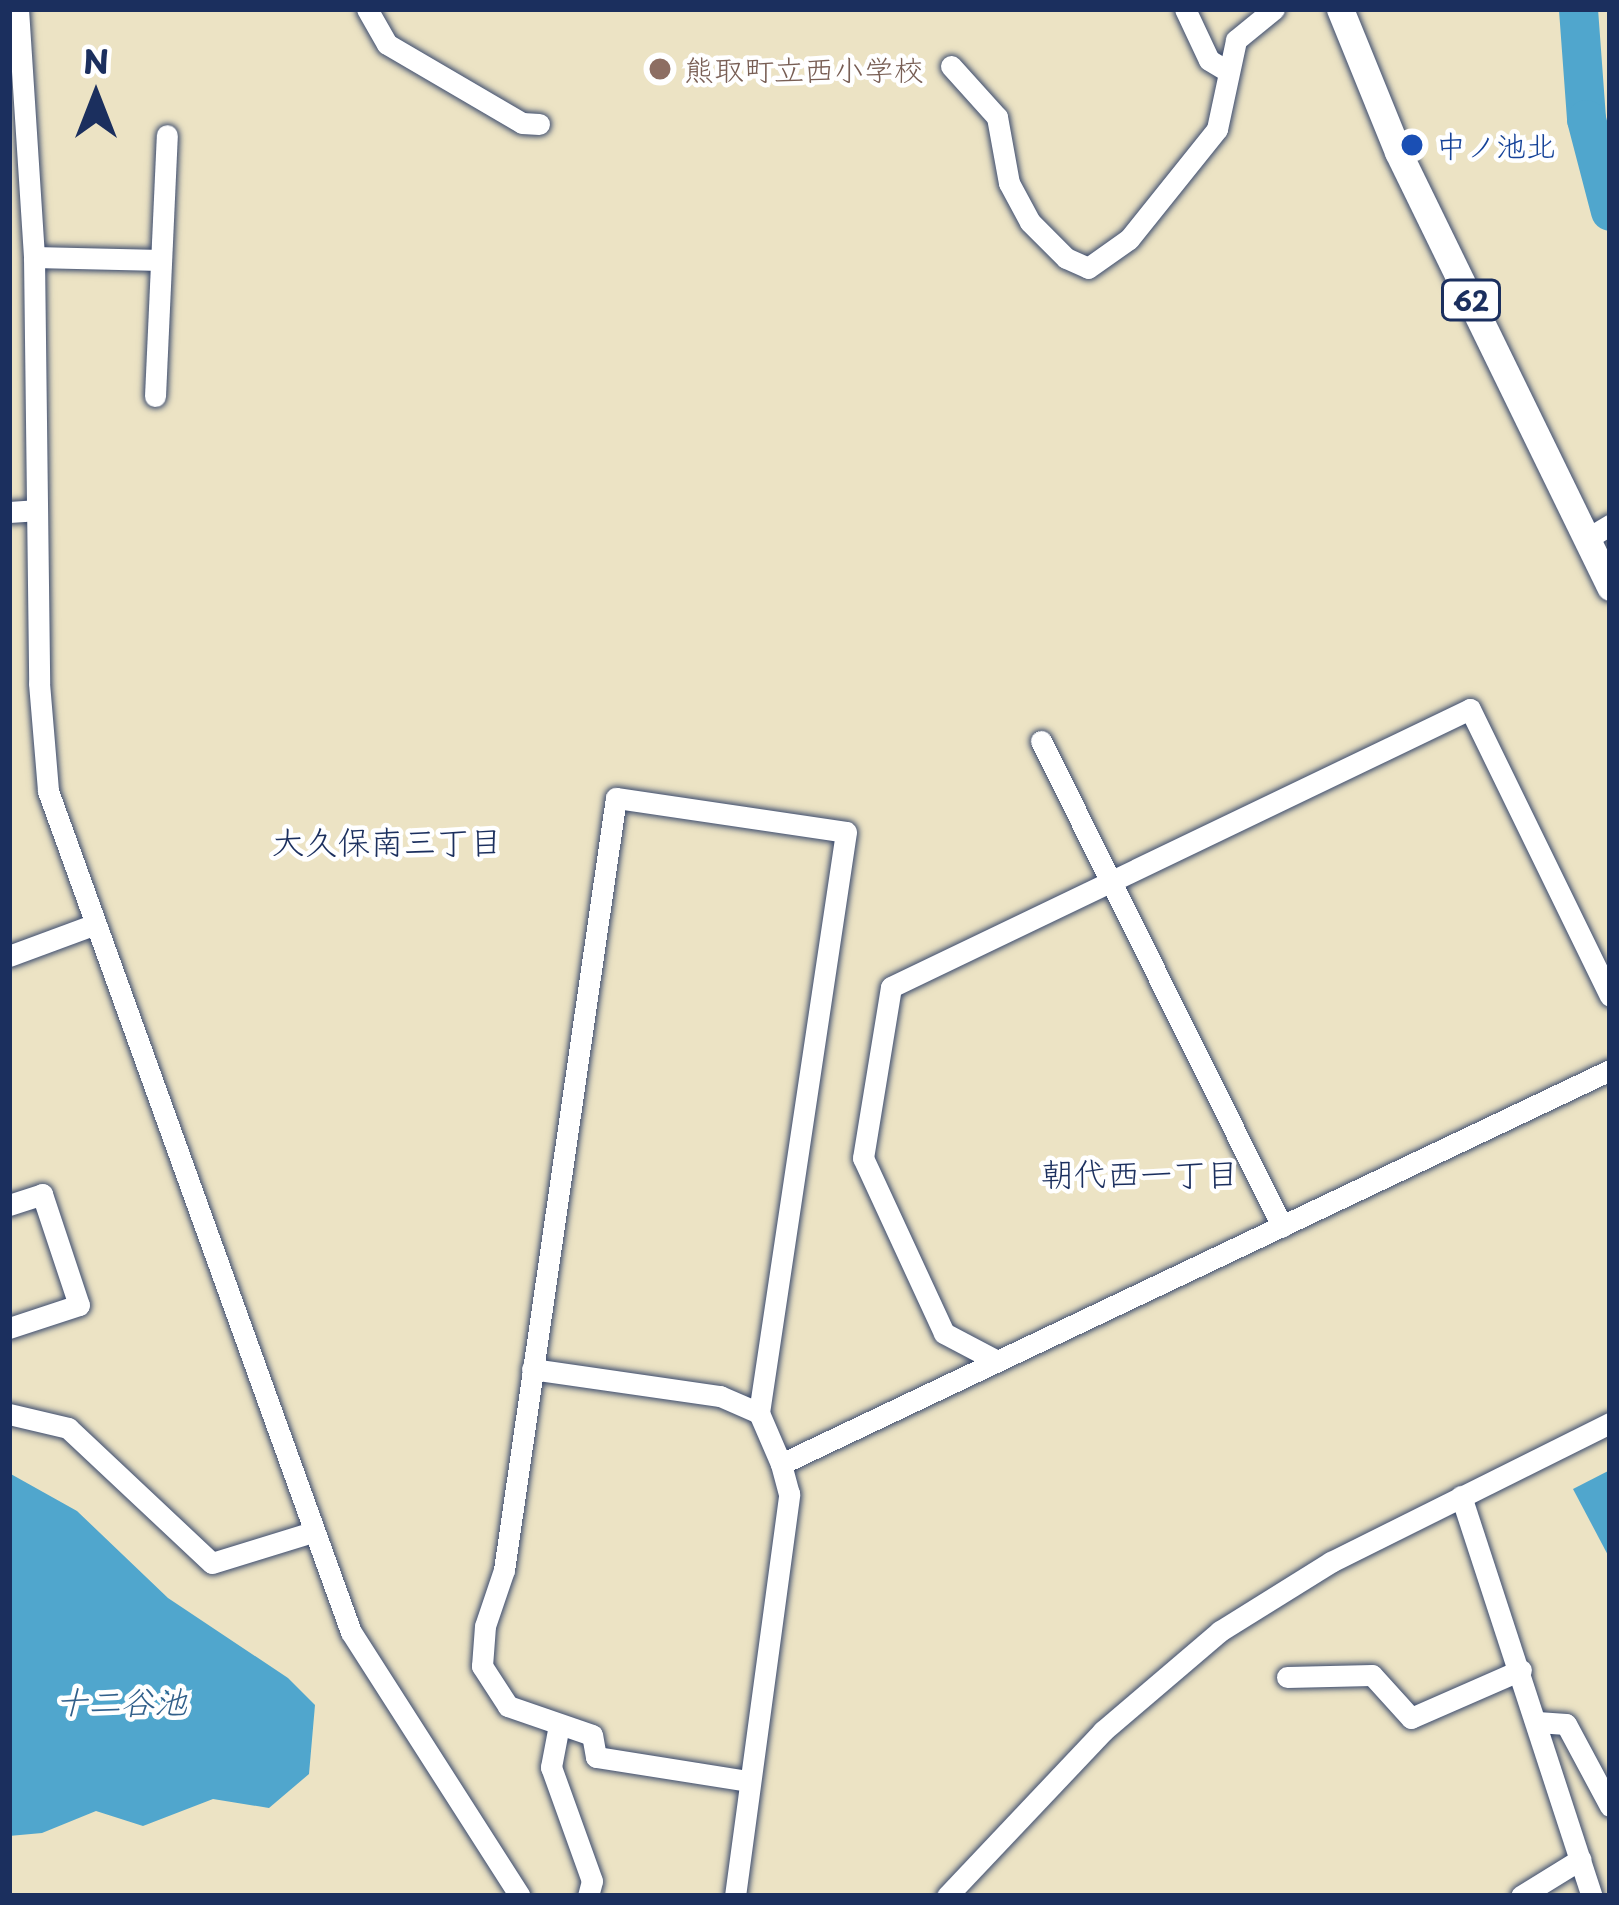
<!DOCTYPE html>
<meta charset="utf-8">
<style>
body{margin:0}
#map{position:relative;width:1619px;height:1905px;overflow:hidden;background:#ece3c4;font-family:"Playpen Sans","Klee One",sans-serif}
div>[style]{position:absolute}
.water>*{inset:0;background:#50a6cd}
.river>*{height:39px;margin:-19.5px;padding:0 19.5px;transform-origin:19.5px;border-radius:19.5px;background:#50a6cd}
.roads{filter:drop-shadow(0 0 3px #3a4a6d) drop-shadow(0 0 3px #3a4a6d)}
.minor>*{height:21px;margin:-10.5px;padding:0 10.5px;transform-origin:10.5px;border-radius:10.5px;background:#fff}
.major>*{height:27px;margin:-13.5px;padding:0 13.5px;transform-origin:13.5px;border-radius:13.5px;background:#fff}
.dots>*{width:33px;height:33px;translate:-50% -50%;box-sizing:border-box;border:6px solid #fff;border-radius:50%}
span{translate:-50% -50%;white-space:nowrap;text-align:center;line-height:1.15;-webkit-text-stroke:9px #fff;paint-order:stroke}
.shield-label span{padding:3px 9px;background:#fff;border:3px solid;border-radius:9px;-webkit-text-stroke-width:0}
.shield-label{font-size:27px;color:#1b2f5e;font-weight:700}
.education-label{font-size:30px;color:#785e54}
.left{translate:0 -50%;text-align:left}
.transit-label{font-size:30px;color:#164399}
.neighbourhood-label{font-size:33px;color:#1b2f5e}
.water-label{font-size:33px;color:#305f8a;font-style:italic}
.frame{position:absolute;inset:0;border:12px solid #1b2f5e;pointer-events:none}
.north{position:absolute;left:36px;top:36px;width:120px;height:120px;-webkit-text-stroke:9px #fff;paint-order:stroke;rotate:0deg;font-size:33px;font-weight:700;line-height:48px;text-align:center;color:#1b2f5e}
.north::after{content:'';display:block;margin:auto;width:42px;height:54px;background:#1b2f5e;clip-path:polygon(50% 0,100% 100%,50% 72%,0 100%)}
</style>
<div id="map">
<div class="water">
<div style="clip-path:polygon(1610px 1470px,1610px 1559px,1573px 1489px)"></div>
<div style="clip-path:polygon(9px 1473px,77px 1511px,168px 1598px,288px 1678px,315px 1705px,309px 1774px,269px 1808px,213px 1799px,143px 1826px,96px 1811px,42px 1833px,9px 1836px)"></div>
</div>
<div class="river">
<div style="left:1578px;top:9px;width:110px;rotate:85.8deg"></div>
<div style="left:1586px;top:119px;width:95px;rotate:75.4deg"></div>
</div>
<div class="roads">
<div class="minor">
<div style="left:18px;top:9px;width:249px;rotate:86.3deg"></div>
<div style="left:34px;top:257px;width:426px;rotate:89.3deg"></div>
<div style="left:39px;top:683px;width:108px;rotate:85.2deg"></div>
<div style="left:48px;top:791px;width:894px;rotate:70.19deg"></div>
<div style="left:351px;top:1632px;width:313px;rotate:57.4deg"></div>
<div style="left:367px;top:9px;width:40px;rotate:60.3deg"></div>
<div style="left:387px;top:44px;width:156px;rotate:30.3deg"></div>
<div style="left:522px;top:123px;width:17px;rotate:3deg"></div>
<div style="left:1185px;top:9px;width:56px;rotate:64.8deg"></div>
<div style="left:1209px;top:60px;width:21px;rotate:31deg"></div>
<div style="left:951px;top:66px;width:69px;rotate:48deg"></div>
<div style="left:997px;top:117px;width:67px;rotate:79.7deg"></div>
<div style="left:1009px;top:183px;width:44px;rotate:61.7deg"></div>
<div style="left:1030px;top:222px;width:51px;rotate:45deg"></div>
<div style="left:1066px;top:258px;width:24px;rotate:24deg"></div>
<div style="left:1088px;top:268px;width:50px;rotate:-35.3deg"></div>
<div style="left:1129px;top:239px;width:141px;rotate:-51.3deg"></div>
<div style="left:1217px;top:129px;width:91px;rotate:-77.9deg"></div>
<div style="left:1236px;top:40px;width:49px;rotate:-39.2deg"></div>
<div style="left:34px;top:257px;width:127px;rotate:1.4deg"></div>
<div style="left:155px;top:396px;width:261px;rotate:-87.4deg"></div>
<div style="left:9px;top:512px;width:26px;rotate:-4deg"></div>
<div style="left:1588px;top:538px;width:26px;rotate:-31deg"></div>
<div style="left:1041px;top:741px;width:542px;rotate:63.58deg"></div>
<div style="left:9px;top:956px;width:90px;rotate:-20.3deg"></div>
<div style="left:9px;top:1205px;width:35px;rotate:-18deg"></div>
<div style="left:42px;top:1194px;width:117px;rotate:71.6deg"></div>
<div style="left:79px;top:1305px;width:74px;rotate:161.8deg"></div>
<div style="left:997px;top:1361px;width:60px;rotate:-152.2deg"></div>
<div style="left:944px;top:1333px;width:193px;rotate:-114.8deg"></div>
<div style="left:863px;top:1158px;width:173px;rotate:-80.7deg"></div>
<div style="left:891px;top:987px;width:642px;rotate:-25.65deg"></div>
<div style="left:1470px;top:709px;width:319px;rotate:64deg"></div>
<div style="left:532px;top:1369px;width:190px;rotate:8.2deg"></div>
<div style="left:720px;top:1396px;width:43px;rotate:23.6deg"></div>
<div style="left:9px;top:1414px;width:61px;rotate:13.3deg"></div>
<div style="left:68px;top:1428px;width:197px;rotate:43.2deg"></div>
<div style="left:212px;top:1563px;width:106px;rotate:-17.1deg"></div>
<div style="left:1461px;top:1496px;width:421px;rotate:71.9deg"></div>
<div style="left:1287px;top:1677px;width:85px;rotate:-1.3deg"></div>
<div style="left:1372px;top:1675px;width:58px;rotate:47.8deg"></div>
<div style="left:1411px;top:1718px;width:120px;rotate:-23.6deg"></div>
<div style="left:1537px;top:1722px;width:29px;rotate:4deg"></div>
<div style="left:1566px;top:1724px;width:93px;rotate:61.8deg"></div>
<div style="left:559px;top:1725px;width:43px;rotate:100.8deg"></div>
<div style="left:551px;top:1767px;width:121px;rotate:70.2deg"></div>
<div style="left:592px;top:1881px;width:16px;rotate:105deg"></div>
<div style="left:748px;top:1781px;width:154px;rotate:-171deg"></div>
<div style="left:596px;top:1757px;width:22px;rotate:-100deg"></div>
<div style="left:592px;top:1735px;width:89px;rotate:-161deg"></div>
<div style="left:508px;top:1706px;width:48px;rotate:-123deg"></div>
<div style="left:482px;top:1666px;width:40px;rotate:-85.7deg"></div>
<div style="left:485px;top:1626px;width:59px;rotate:-71.3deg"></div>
<div style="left:504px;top:1570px;width:780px;rotate:-81.75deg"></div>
<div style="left:616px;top:798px;width:232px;rotate:8.4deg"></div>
<div style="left:846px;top:832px;width:587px;rotate:98.52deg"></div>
<div style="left:759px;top:1413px;width:56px;rotate:66.7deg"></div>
<div style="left:735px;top:1896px;width:406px;rotate:-82.3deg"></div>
<div style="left:789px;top:1494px;width:31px;rotate:-105deg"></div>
<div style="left:781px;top:1464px;width:918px;rotate:-25.42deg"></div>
<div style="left:947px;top:1896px;width:227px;rotate:-46.6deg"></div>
<div style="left:1103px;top:1731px;width:154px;rotate:-40.5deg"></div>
<div style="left:1220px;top:1631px;width:131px;rotate:-31.9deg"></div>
<div style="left:1331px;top:1562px;width:312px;rotate:-26.5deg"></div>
<div style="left:1521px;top:1896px;width:70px;rotate:-31.7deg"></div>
</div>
<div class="major">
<div style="left:1340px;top:9px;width:154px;rotate:67.9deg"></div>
<div style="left:1398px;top:152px;width:484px;rotate:64deg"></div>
</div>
</div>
<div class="dots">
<div style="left:660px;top:69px;background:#8d6e63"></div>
<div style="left:1412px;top:145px;background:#1a4fb4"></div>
</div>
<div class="shield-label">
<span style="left:1471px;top:300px">62</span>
</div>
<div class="education-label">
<span class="left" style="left:684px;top:69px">熊取町立西小学校</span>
</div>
<div class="transit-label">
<span class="left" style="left:1436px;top:145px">中ノ池北</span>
</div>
<div class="neighbourhood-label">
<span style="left:387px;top:841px">大久保南三丁目</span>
<span style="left:1140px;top:1173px">朝代西一丁目</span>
</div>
<div class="water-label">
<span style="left:121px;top:1701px">十二谷池</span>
</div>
<div class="frame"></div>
<div class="north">N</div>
</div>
